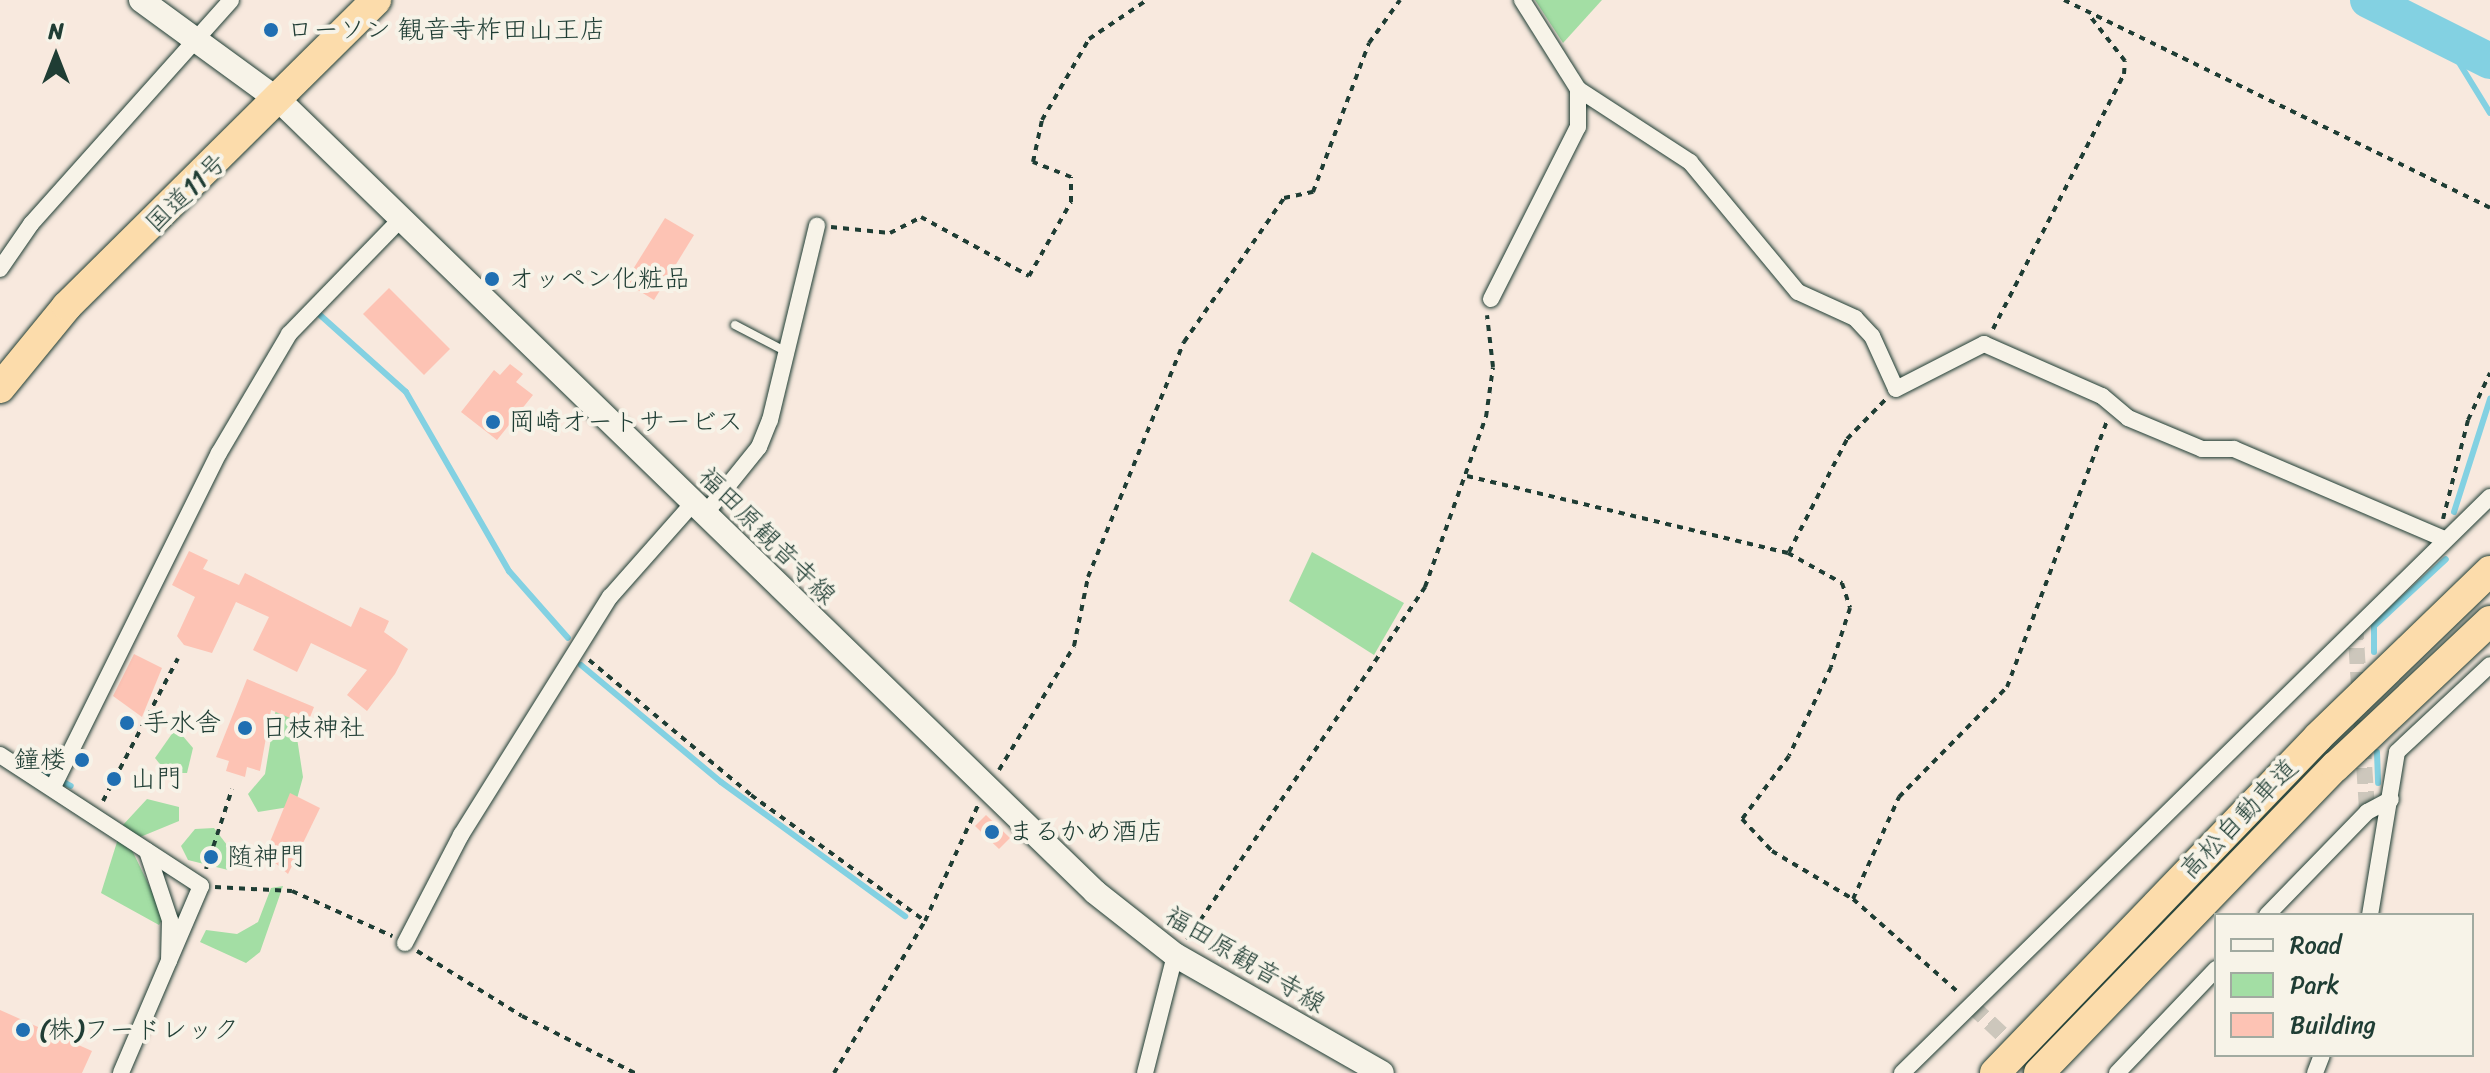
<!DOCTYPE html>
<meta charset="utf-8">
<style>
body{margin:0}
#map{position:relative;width:2490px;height:1073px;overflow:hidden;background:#f8e9de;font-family:Sriracha,"Klee One",sans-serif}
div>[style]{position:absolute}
.green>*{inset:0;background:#a3dea4}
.stream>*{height:6px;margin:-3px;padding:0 3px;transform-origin:3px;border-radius:3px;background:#83d1e2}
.river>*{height:36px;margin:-18px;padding:0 18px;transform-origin:18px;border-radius:18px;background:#83d1e2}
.building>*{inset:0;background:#fdc3b4}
.street-tunnel>*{height:16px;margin-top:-8px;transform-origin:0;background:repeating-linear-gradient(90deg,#cdc7bc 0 16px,transparent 0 24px)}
.path>*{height:4px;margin-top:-2px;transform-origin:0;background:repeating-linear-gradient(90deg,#1f3d34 0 6px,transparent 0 12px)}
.roads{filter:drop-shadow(0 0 2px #1f3d34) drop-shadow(0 0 2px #1f3d34)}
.lane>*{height:8px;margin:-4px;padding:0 4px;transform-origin:4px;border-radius:4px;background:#f7f3e8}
.street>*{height:16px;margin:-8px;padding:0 8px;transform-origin:8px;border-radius:8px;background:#f7f3e8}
.secondary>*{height:24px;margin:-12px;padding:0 12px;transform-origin:12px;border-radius:12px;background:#f7f3e8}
.highway>*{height:30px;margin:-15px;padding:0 15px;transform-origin:15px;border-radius:15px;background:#fcdcab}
.dots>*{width:22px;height:22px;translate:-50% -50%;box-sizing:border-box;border:4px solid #f7f3e8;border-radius:50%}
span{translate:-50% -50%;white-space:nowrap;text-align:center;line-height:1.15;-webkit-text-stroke:8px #f7f3e8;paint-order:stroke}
.poi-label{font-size:26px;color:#1f3d34}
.left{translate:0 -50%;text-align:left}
.right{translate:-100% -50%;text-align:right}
.street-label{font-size:26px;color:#1f3d34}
.legend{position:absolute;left:2214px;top:913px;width:260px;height:144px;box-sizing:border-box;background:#f7f3e8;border:2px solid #a1aaa0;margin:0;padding:10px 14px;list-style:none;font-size:24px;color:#1f3d34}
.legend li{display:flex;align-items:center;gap:16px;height:40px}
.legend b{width:40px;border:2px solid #a1aaa0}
.north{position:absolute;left:16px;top:16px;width:80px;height:80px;-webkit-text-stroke:6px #f7f3e8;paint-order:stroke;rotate:0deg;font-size:22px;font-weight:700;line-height:32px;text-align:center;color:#1f3d34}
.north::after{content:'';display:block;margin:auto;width:28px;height:36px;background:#1f3d34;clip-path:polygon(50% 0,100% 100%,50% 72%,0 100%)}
</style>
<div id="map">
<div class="green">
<div style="clip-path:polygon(1535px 0,1602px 0,1563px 43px)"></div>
<div style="clip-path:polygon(1312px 552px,1404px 603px,1374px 655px,1289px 601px)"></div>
<div style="clip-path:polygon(291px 699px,303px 777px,295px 806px,258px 812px,248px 794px,265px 774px,277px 702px)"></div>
<div style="clip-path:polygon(176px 728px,193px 748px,187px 773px,167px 773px,155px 758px)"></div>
<div style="clip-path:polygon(147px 799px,179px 807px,179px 821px,128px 842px,164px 916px,159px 925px,101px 893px,122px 826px)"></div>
<div style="clip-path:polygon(214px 828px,227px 845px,228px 870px,188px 860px,181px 846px,195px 829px)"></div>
<div style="clip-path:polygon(283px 886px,260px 952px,246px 963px,200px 942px,206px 930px,237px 934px,258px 922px,271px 888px)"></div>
</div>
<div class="stream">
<div style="left:2447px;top:43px;width:82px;rotate:58.4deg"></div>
<div style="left:320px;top:315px;width:115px;rotate:41.8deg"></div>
<div style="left:406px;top:392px;width:207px;rotate:60.1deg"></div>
<div style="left:509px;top:571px;width:89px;rotate:48.6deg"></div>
<div style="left:2454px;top:512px;width:119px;rotate:-72.3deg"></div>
<div style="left:2374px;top:652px;width:26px;rotate:-90deg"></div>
<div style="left:2374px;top:626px;width:98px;rotate:-42.9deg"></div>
<div style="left:581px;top:665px;width:182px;rotate:39.9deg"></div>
<div style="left:721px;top:782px;width:228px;rotate:36.1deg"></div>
<div style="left:2377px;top:752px;width:31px;rotate:88deg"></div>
<div style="left:21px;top:760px;width:56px;rotate:27.5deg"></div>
</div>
<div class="river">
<div style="left:2368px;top:0;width:136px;rotate:26.6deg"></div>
</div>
<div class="building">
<div style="clip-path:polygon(665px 218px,694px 235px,654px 300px,625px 282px)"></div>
<div style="clip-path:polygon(389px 288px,450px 349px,424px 375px,363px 314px)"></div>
<div style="clip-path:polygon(510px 364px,523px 374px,516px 382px,533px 395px,497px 440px,461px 412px,494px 370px,500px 375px)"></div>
<div style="clip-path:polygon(189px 551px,208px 560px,203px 569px,239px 585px,245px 573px,351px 627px,360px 607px,389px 621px,384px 632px,408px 649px,395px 674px,367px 711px,347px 695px,367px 670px,311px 643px,297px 672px,253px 650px,269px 617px,236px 602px,212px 653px,184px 645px,177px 636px,195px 597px,172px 585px)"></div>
<div style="clip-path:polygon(134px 654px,162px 668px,142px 717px,113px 696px)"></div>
<div style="clip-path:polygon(247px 679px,314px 707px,307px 725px,271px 710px,260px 771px,247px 767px,245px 777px,226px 771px,229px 761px,216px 757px)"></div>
<div style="clip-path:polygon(290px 793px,320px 808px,288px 874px,265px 854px)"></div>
<div style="clip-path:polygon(986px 815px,1010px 838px,999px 849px,975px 826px)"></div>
<div style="clip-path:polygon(0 1010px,92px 1051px,82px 1073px,0 1073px)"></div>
</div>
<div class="street-tunnel">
<div style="left:2355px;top:624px;width:188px;rotate:86.3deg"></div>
<div style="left:1972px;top:1006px;width:70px;rotate:43.3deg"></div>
</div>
<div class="path">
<div style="left:2064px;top:0;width:474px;rotate:26deg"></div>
<div style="left:831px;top:227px;width:59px;rotate:5.8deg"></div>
<div style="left:890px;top:233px;width:35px;rotate:-27deg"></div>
<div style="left:921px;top:217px;width:123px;rotate:28.6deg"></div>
<div style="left:1029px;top:276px;width:85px;rotate:-60.4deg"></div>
<div style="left:1071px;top:202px;width:25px;rotate:-90deg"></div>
<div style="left:1071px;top:177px;width:41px;rotate:-158.5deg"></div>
<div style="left:1033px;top:162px;width:43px;rotate:-77.9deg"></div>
<div style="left:1042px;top:120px;width:94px;rotate:-59.9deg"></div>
<div style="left:1089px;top:39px;width:70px;rotate:-33.9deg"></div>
<div style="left:1993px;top:329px;width:287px;rotate:-62.8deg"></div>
<div style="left:2124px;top:74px;width:13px;rotate:-86deg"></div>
<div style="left:2125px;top:61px;width:58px;rotate:-128deg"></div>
<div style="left:1467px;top:476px;width:330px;rotate:13.5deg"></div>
<div style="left:1788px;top:553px;width:62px;rotate:29.1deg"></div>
<div style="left:1842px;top:583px;width:26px;rotate:72deg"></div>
<div style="left:1850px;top:608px;width:62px;rotate:107.9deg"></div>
<div style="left:1831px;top:667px;width:98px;rotate:115.3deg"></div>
<div style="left:1789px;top:756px;width:79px;rotate:126.7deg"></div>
<div style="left:1742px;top:819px;width:44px;rotate:46.8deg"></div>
<div style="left:1772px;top:851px;width:94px;rotate:30.7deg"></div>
<div style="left:1853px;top:899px;width:144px;rotate:41.6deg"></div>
<div style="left:2443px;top:519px;width:102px;rotate:-75.8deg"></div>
<div style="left:2468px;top:420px;width:52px;rotate:-64.9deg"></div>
<div style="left:1789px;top:552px;width:127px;rotate:-62.8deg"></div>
<div style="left:1847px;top:439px;width:56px;rotate:-45.7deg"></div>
<div style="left:589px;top:660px;width:211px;rotate:39.8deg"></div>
<div style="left:751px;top:795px;width:215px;rotate:35.9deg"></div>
<div style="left:999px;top:770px;width:145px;rotate:-58.8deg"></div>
<div style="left:1074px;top:646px;width:70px;rotate:-78.5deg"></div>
<div style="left:1088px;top:577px;width:254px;rotate:-67.8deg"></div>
<div style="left:1184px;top:342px;width:175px;rotate:-55.2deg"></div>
<div style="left:1284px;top:198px;width:30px;rotate:-12deg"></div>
<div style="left:1313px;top:192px;width:159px;rotate:-69.4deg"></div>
<div style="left:1369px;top:43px;width:53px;rotate:-54.2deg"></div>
<div style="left:103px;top:801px;width:161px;rotate:-62.3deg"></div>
<div style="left:206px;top:869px;width:84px;rotate:-72deg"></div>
<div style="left:215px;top:887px;width:77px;rotate:3deg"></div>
<div style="left:292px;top:891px;width:110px;rotate:24.2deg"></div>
<div style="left:1853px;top:899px;width:112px;rotate:-65.7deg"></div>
<div style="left:1899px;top:797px;width:154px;rotate:-45.5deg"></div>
<div style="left:2007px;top:687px;width:284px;rotate:-69.4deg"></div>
<div style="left:1187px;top:940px;width:426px;rotate:-56deg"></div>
<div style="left:1425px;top:587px;width:181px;rotate:-70.3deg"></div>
<div style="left:1486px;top:417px;width:50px;rotate:-82deg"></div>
<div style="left:1493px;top:367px;width:52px;rotate:-96.6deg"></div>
<div style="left:417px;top:951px;width:123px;rotate:31.8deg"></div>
<div style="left:522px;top:1016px;width:127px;rotate:26.8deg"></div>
<div style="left:834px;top:1073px;width:177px;rotate:-59.1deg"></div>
<div style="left:925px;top:921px;width:128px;rotate:-65.4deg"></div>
</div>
<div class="roads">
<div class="lane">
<div style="left:735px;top:325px;width:56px;rotate:27.5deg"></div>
</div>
<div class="street">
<div style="left:1522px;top:0;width:105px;rotate:57.8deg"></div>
<div style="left:1578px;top:89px;width:134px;rotate:33.1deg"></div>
<div style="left:1690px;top:162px;width:169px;rotate:50.3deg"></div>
<div style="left:1798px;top:292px;width:63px;rotate:24.5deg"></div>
<div style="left:1855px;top:318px;width:25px;rotate:47deg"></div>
<div style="left:1872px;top:336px;width:58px;rotate:65.6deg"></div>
<div style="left:1896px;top:389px;width:99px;rotate:-27.1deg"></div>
<div style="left:1984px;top:344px;width:129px;rotate:23.8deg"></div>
<div style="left:2102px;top:396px;width:34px;rotate:40deg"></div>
<div style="left:2128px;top:418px;width:80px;rotate:22.7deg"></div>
<div style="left:2202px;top:449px;width:32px"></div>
<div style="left:2234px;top:449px;width:228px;rotate:23.2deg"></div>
<div style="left:0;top:269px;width:55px;rotate:-55.4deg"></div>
<div style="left:31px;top:224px;width:300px;rotate:-48.2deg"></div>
<div style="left:1491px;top:299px;width:193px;rotate:-63.2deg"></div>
<div style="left:1578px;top:127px;width:38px;rotate:-90deg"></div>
<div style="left:705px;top:514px;width:86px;rotate:-51.1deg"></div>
<div style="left:759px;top:447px;width:29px;rotate:-68deg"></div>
<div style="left:770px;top:420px;width:200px;rotate:-76.4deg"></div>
<div style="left:0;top:755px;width:240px;rotate:33.1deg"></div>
<div style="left:201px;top:886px;width:203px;rotate:113.2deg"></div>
<div style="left:54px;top:785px;width:371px;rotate:-63.6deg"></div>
<div style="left:219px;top:453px;width:138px;rotate:-59.5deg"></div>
<div style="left:289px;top:334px;width:161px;rotate:-45.8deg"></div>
<div style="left:147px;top:851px;width:73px;rotate:71.6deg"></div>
<div style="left:170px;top:920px;width:41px;rotate:91.4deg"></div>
<div style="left:2267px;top:915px;width:144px;rotate:-45.8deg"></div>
<div style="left:2367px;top:812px;width:27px;rotate:-28deg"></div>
<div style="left:2370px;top:915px;width:165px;rotate:-80.6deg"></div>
<div style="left:2397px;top:752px;width:127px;rotate:-43.1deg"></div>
<div style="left:405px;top:943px;width:122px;rotate:-62.6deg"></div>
<div style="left:461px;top:835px;width:281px;rotate:-58deg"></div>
<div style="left:610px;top:597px;width:127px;rotate:-48.5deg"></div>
<div style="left:1145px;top:1073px;width:122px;rotate:-75.7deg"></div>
<div style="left:1902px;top:1073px;width:823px;rotate:-44.41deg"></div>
<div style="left:2117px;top:1073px;width:144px;rotate:-46.4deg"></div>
<div style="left:2315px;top:1073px;width:19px;rotate:-69deg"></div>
</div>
<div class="secondary">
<div style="left:141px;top:0;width:173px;rotate:36.1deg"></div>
<div style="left:281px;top:102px;width:1134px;rotate:44.14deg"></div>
<div style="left:1095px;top:892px;width:102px;rotate:38.2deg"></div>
<div style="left:1175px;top:955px;width:238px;rotate:29.7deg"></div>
</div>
<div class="highway">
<div style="left:0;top:388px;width:106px;rotate:-50.7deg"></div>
<div style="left:67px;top:306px;width:435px;rotate:-44.7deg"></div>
<div style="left:1995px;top:1073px;width:466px;rotate:-46.1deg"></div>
<div style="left:2318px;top:737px;width:239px;rotate:-44deg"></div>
<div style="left:2039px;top:1073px;width:426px;rotate:-46deg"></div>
<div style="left:2335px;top:767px;width:213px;rotate:-43.3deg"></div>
</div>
</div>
<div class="dots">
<div style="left:271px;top:30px;background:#1f6fb2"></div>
<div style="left:492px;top:279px;background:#1f6fb2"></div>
<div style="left:493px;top:422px;background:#1f6fb2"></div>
<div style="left:127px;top:723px;background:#1f6fb2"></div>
<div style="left:245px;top:728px;background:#1f6fb2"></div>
<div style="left:82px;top:760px;background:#1f6fb2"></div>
<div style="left:114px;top:779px;background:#1f6fb2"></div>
<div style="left:992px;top:832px;background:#1f6fb2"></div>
<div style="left:211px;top:857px;background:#1f6fb2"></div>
<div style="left:23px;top:1030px;background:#1f6fb2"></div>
</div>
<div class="poi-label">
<span class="left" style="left:287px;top:30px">ローソン 観音寺柞田山王店</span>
<span class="left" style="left:508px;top:279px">オッペン化粧品</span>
<span class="left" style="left:509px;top:422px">岡崎オートサービス</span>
<span class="left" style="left:143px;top:723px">手水舎</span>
<span class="left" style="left:261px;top:728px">日枝神社</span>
<span class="right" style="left:66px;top:760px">鐘楼</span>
<span class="left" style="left:130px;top:779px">山門</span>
<span class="left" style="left:1008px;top:832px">まるかめ酒店</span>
<span class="left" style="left:227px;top:857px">随神門</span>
<span class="left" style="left:39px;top:1030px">(株)フードレック</span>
</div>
<div class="street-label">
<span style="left:186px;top:193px;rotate:-44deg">国道11号</span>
<span style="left:767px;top:536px;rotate:45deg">福田原観音寺線</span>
<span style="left:2239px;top:819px;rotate:-46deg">高松自動車道</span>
<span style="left:1245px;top:960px;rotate:31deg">福田原観音寺線</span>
</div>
<ul class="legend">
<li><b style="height:10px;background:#f7f3e8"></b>Road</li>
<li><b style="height:22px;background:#a3dea4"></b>Park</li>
<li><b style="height:22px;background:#fdc3b4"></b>Building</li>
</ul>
<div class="north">N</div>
</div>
